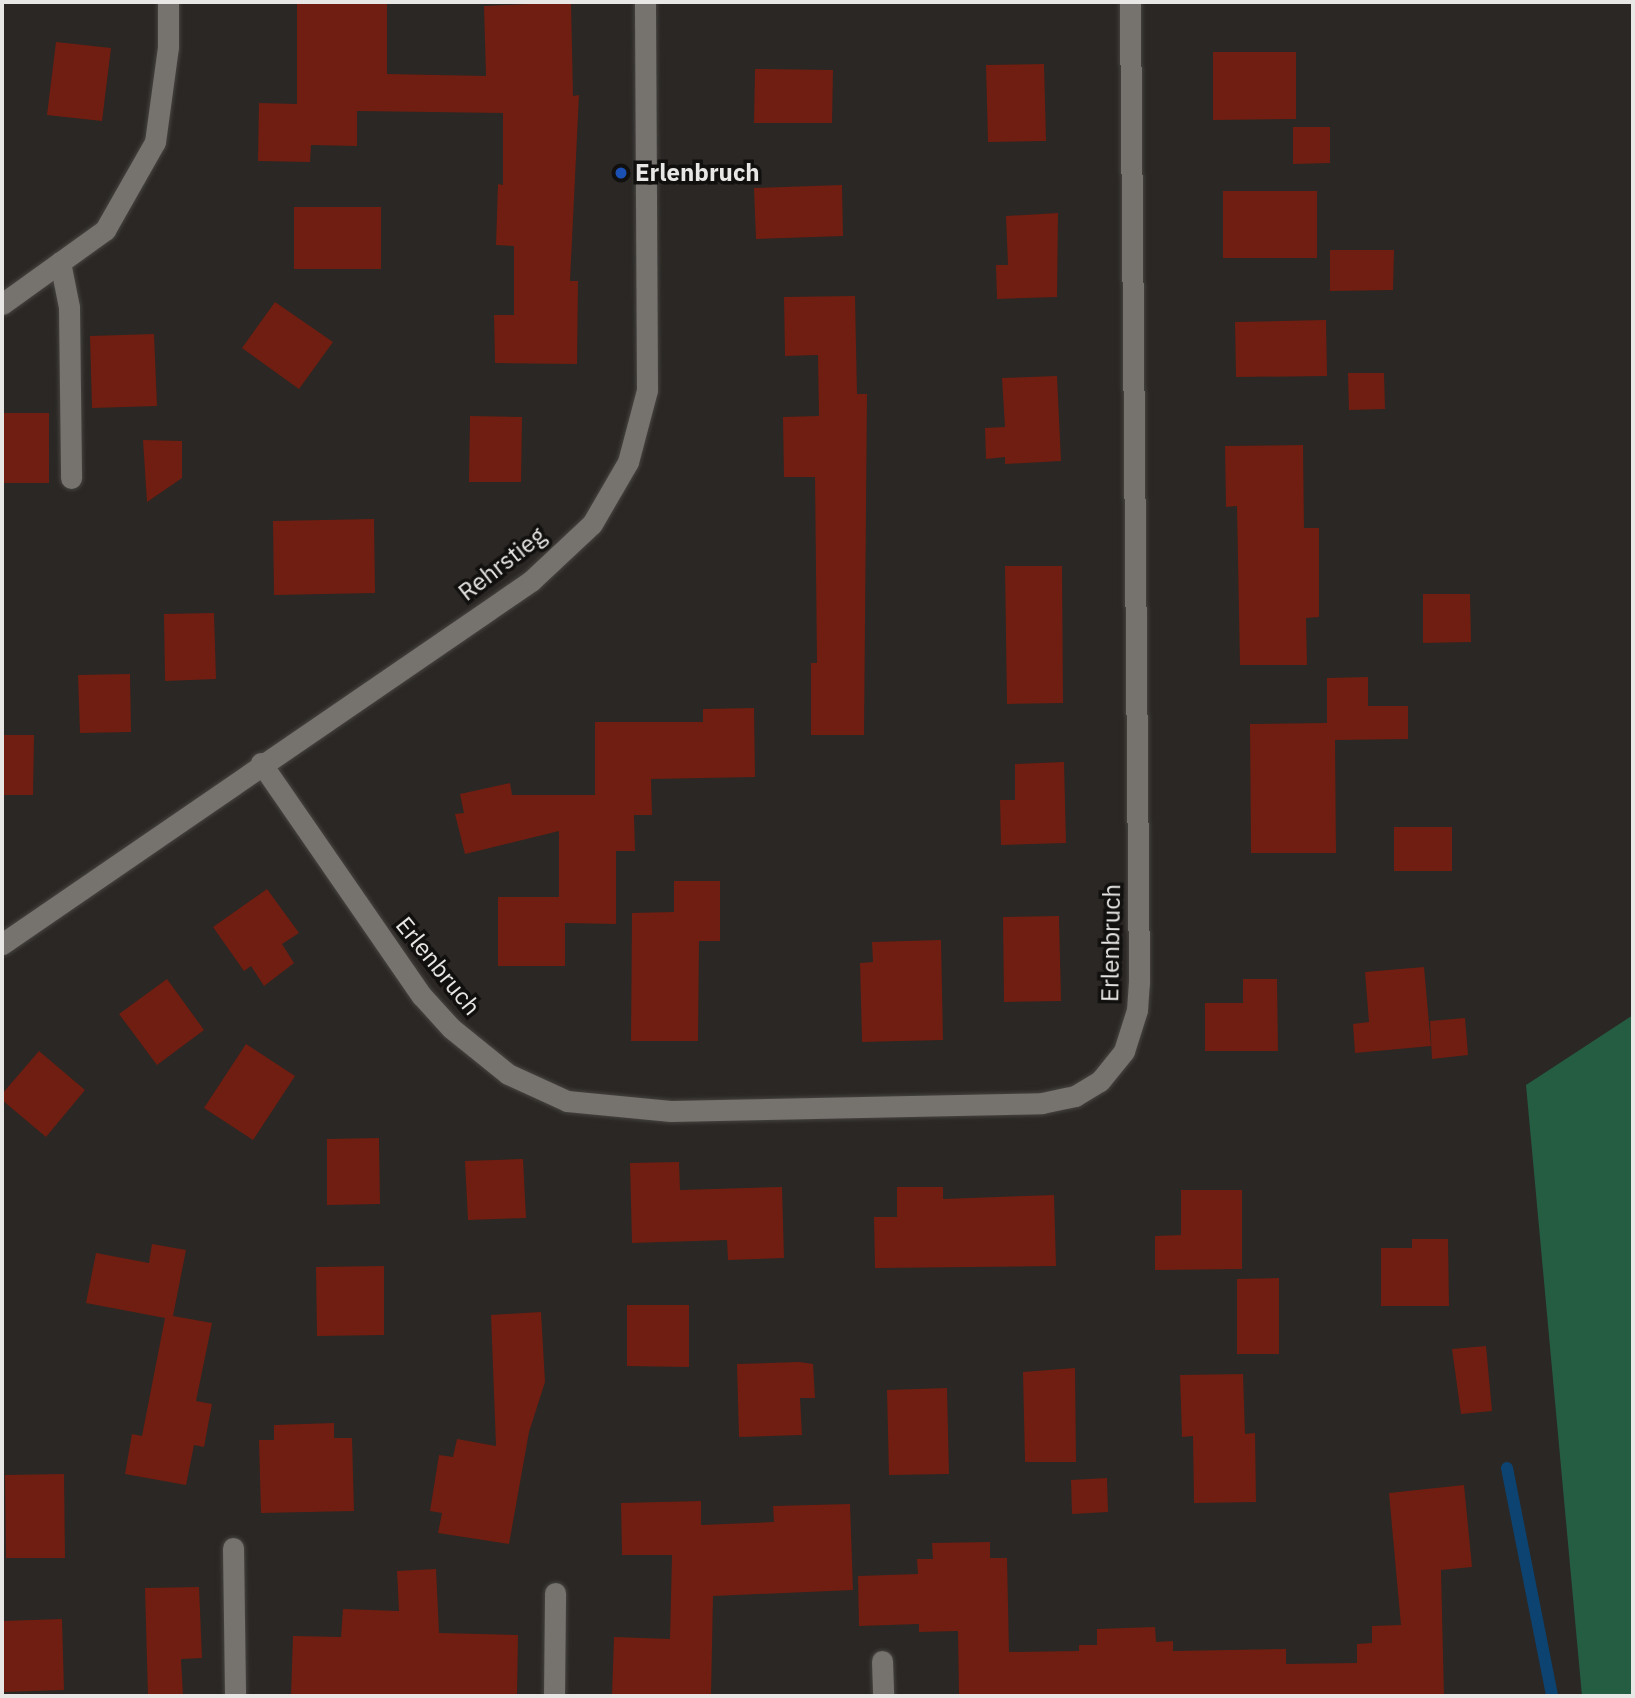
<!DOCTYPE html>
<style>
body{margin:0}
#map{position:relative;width:1635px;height:1698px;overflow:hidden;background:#2a2724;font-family:"IBM Plex Sans",sans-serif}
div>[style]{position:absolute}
.green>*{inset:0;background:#245d42}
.stream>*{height:12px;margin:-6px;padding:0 6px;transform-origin:6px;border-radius:6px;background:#0d4370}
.building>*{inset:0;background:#701e11}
.roads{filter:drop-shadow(0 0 2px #464441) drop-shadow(0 0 2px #464441)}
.lane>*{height:21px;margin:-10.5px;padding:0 10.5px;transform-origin:10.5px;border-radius:10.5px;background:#76726e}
.street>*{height:21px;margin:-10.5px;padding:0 10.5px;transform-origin:10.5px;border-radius:10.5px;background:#76726e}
.dots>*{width:19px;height:19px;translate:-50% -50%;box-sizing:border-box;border:4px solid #12100f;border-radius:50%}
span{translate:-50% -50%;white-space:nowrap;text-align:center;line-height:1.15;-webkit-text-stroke:7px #12100f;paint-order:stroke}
.poi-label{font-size:24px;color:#e9e7e5;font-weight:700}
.left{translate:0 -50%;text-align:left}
.street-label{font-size:24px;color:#e9e7e5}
.frame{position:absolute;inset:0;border:4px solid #e9e7e5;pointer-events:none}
</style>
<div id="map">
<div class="green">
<div style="clip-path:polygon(1633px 1015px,1633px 1696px,1582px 1696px,1526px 1085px)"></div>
</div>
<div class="stream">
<div style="left:1507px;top:1468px;width:232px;rotate:78.8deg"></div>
</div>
<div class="building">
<div style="clip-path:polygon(297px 2px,387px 2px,387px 74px,486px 76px,484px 6px,571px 2px,573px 96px,579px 95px,570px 281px,578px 281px,577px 364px,495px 363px,494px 315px,514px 315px,514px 246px,496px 245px,498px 184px,503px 185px,503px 113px,357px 111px,357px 146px,311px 145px,310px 162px,258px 161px,259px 103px,297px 104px)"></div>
<div style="clip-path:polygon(56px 42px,111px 48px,102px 121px,47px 115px)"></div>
<div style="clip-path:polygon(1213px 52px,1296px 52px,1296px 119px,1213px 120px)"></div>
<div style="clip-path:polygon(1044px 64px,1046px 141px,988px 142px,986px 65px)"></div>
<div style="clip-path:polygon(755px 69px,833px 70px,832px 123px,754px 123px)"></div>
<div style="clip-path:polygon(1293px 127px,1330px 127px,1330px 163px,1293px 164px)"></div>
<div style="clip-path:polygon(842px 185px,843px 236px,756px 239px,754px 188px)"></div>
<div style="clip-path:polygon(1223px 191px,1317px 191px,1317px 258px,1223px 258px)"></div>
<div style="clip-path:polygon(294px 207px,381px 207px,381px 269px,294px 269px)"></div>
<div style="clip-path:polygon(1058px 213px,1057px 297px,997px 299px,996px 265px,1008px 265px,1006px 216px)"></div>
<div style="clip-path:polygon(1330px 250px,1394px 250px,1393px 290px,1330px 291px)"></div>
<div style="clip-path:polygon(855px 296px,857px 394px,867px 394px,864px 735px,811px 735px,811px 663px,817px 663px,815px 477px,784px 477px,783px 417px,819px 416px,818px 355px,785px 356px,784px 297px)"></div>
<div style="clip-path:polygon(275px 302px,333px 342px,299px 389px,242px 348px)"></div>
<div style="clip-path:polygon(1326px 320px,1327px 376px,1236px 377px,1235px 322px)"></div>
<div style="clip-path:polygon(154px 334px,157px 406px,92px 408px,90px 336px)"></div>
<div style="clip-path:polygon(1348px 373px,1384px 373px,1385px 409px,1349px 410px)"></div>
<div style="clip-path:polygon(1057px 376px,1061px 461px,1005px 464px,1005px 457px,986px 459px,985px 428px,1005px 427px,1002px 378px)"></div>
<div style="clip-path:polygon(2px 413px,49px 413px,49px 483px,2px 483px)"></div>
<div style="clip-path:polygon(470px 416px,522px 417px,521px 482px,469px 482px)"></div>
<div style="clip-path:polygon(143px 440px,182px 441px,182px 478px,147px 502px)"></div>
<div style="clip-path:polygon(1303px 445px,1304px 528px,1319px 528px,1319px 617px,1306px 618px,1307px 665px,1240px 665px,1237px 506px,1226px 507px,1225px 446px)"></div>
<div style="clip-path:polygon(374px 519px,375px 593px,274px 595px,273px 521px)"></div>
<div style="clip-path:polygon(1005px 566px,1062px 566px,1063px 703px,1007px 704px)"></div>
<div style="clip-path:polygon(1423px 594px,1470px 594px,1471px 642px,1423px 643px)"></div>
<div style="clip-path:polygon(214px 613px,216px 679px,165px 681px,164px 614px)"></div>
<div style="clip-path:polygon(130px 674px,131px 732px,80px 733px,78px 675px)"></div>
<div style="clip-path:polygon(1368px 677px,1368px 706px,1408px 706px,1408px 739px,1335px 740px,1336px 853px,1251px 853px,1250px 724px,1327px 723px,1327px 678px)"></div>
<div style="clip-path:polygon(754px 708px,755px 777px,651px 779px,652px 815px,634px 815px,635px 851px,616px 851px,616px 924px,565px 923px,565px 966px,498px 966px,498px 897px,559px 897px,559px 831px,465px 854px,455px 814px,464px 813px,460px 794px,510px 783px,512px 795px,595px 795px,595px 722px,703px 722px,703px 709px)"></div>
<div style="clip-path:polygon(2px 735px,34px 735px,33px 795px,2px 795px)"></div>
<div style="clip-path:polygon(1064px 762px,1066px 843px,1001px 845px,1000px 800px,1015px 800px,1015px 764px)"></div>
<div style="clip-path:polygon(1394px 827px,1452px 827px,1452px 871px,1394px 871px)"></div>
<div style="clip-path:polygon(674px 881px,720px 881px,720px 941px,699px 941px,698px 1041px,631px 1041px,632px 913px,674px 912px)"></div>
<div style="clip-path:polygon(267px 889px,299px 933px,282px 944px,294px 963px,264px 986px,251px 966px,244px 971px,213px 927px)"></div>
<div style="clip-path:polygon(1059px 916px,1061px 1001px,1004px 1002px,1003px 917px)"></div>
<div style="clip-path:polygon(941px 940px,943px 1040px,862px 1042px,860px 963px,873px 962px,872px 942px)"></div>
<div style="clip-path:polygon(1424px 967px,1431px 1046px,1355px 1053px,1353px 1024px,1369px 1022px,1365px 972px)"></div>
<div style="clip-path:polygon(167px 979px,204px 1030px,157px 1065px,119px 1014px)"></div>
<div style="clip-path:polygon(1243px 979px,1277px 979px,1278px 1051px,1205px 1051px,1205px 1003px,1243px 1003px)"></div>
<div style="clip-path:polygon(1465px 1018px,1468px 1055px,1432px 1059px,1430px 1021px)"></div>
<div style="clip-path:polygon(246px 1044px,295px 1076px,253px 1140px,204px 1108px)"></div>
<div style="clip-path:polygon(39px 1051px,85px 1090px,46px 1137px,2px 1100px,2px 1094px)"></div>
<div style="clip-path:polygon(379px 1138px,380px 1204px,327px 1205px,327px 1139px)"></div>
<div style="clip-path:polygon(523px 1159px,526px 1218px,468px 1220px,465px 1161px)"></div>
<div style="clip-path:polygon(679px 1162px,680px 1190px,782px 1187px,784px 1258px,728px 1260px,727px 1240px,632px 1243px,630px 1163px)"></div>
<div style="clip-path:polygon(897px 1187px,943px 1187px,943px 1199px,1054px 1195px,1056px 1266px,875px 1268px,874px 1217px,897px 1217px)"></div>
<div style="clip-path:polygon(1181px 1190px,1242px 1190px,1242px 1269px,1155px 1270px,1155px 1236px,1181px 1235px)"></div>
<div style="clip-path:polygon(1412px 1239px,1448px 1239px,1449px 1306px,1381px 1306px,1381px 1248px,1412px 1248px)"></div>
<div style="clip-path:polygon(152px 1244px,186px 1250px,173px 1316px,212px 1323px,196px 1401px,212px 1404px,204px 1447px,194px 1445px,186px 1485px,125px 1474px,132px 1434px,142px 1436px,165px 1318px,86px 1303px,96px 1253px,149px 1263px)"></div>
<div style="clip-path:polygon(384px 1266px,384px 1335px,317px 1336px,316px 1267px)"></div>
<div style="clip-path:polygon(1279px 1278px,1279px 1354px,1237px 1354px,1237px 1279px)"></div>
<div style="clip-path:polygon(627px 1305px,689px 1305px,689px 1367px,627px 1366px)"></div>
<div style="clip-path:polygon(541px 1312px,545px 1382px,529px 1432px,509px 1544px,438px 1533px,442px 1513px,430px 1511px,439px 1455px,453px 1457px,457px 1439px,496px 1446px,491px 1315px)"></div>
<div style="clip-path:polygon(1486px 1346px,1492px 1411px,1461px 1414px,1452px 1349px)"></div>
<div style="clip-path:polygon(799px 1362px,813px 1364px,815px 1398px,800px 1398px,802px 1435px,739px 1437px,737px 1364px)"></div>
<div style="clip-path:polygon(1075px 1368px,1076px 1462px,1025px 1462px,1023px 1372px)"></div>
<div style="clip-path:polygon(1243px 1374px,1245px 1434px,1255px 1433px,1256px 1502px,1194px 1503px,1193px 1436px,1182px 1437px,1180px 1375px)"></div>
<div style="clip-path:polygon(947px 1388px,949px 1474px,889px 1475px,887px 1390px)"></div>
<div style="clip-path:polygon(334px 1423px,334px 1438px,352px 1438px,354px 1511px,261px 1513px,259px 1440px,274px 1440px,274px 1425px)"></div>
<div style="clip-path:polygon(64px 1474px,65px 1558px,6px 1558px,5px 1475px)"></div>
<div style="clip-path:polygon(1107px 1478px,1108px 1512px,1072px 1514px,1071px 1480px)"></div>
<div style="clip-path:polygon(1464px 1485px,1472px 1567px,1441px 1570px,1444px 1696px,959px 1696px,958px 1631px,919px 1632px,919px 1624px,859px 1626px,858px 1576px,918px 1574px,917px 1559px,933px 1559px,932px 1543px,990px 1542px,990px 1558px,1007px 1558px,1009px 1652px,1079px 1651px,1079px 1645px,1097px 1645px,1097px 1629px,1155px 1627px,1156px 1642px,1173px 1641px,1173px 1651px,1286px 1649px,1286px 1664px,1357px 1663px,1357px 1644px,1372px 1643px,1372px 1626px,1401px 1625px,1389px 1493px)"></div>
<div style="clip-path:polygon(701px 1501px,701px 1525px,774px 1522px,773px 1506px,850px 1504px,853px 1590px,713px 1596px,711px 1696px,612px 1696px,614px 1637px,670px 1639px,672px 1555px,622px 1555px,621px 1503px)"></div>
<div style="clip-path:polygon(436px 1569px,439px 1633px,518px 1635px,517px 1696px,291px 1696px,293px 1636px,341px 1637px,343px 1609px,399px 1611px,397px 1571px)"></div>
<div style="clip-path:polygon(199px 1587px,202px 1658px,181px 1659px,183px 1696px,148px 1696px,145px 1588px)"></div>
<div style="clip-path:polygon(62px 1619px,64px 1690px,2px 1692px,2px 1621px)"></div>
</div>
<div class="roads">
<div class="lane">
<div style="left:60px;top:262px;width:46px;rotate:78.7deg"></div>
<div style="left:69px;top:307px;width:171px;rotate:89.3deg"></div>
<div style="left:233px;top:1548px;width:148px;rotate:89.2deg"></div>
<div style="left:882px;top:1661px;width:35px;rotate:88deg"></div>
<div style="left:554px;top:1696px;width:103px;rotate:-89.4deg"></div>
</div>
<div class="street">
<div style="left:2px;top:304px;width:127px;rotate:-35.7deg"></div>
<div style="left:105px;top:230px;width:101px;rotate:-60.4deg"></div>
<div style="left:155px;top:142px;width:96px;rotate:-82.2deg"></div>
<div style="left:168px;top:47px;width:45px;rotate:-90deg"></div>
<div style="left:261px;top:763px;width:283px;rotate:55.4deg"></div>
<div style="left:422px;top:996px;width:43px;rotate:47.8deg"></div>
<div style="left:451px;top:1028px;width:73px;rotate:38.9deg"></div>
<div style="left:508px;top:1074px;width:65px;rotate:24.6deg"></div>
<div style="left:567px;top:1101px;width:104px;rotate:5.5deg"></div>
<div style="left:671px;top:1111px;width:371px;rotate:-1.2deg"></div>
<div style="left:1042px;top:1103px;width:34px;rotate:-12deg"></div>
<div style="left:1075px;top:1096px;width:29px;rotate:-31deg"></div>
<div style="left:1100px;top:1081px;width:38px;rotate:-51deg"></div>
<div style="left:1124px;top:1051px;width:43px;rotate:-72.4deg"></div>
<div style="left:1137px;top:1010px;width:27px;rotate:-86deg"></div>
<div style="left:1139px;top:983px;width:981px;rotate:-90.53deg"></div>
<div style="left:2px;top:944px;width:642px;rotate:-34.46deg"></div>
<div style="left:531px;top:581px;width:83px;rotate:-43.1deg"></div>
<div style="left:592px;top:524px;width:72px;rotate:-59.9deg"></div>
<div style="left:628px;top:462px;width:74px;rotate:-75.2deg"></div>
<div style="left:647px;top:390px;width:388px;rotate:-90.3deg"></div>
</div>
</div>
<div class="dots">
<div style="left:621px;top:173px;background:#1a4fb4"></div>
</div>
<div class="poi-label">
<span class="left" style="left:635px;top:173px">Erlenbruch</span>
</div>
<div class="street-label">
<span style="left:502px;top:564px;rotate:-38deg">Rehrstieg</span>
<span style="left:1111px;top:943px;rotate:-89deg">Erlenbruch</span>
<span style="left:438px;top:966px;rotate:51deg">Erlenbruch</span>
</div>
<div class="frame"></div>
</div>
